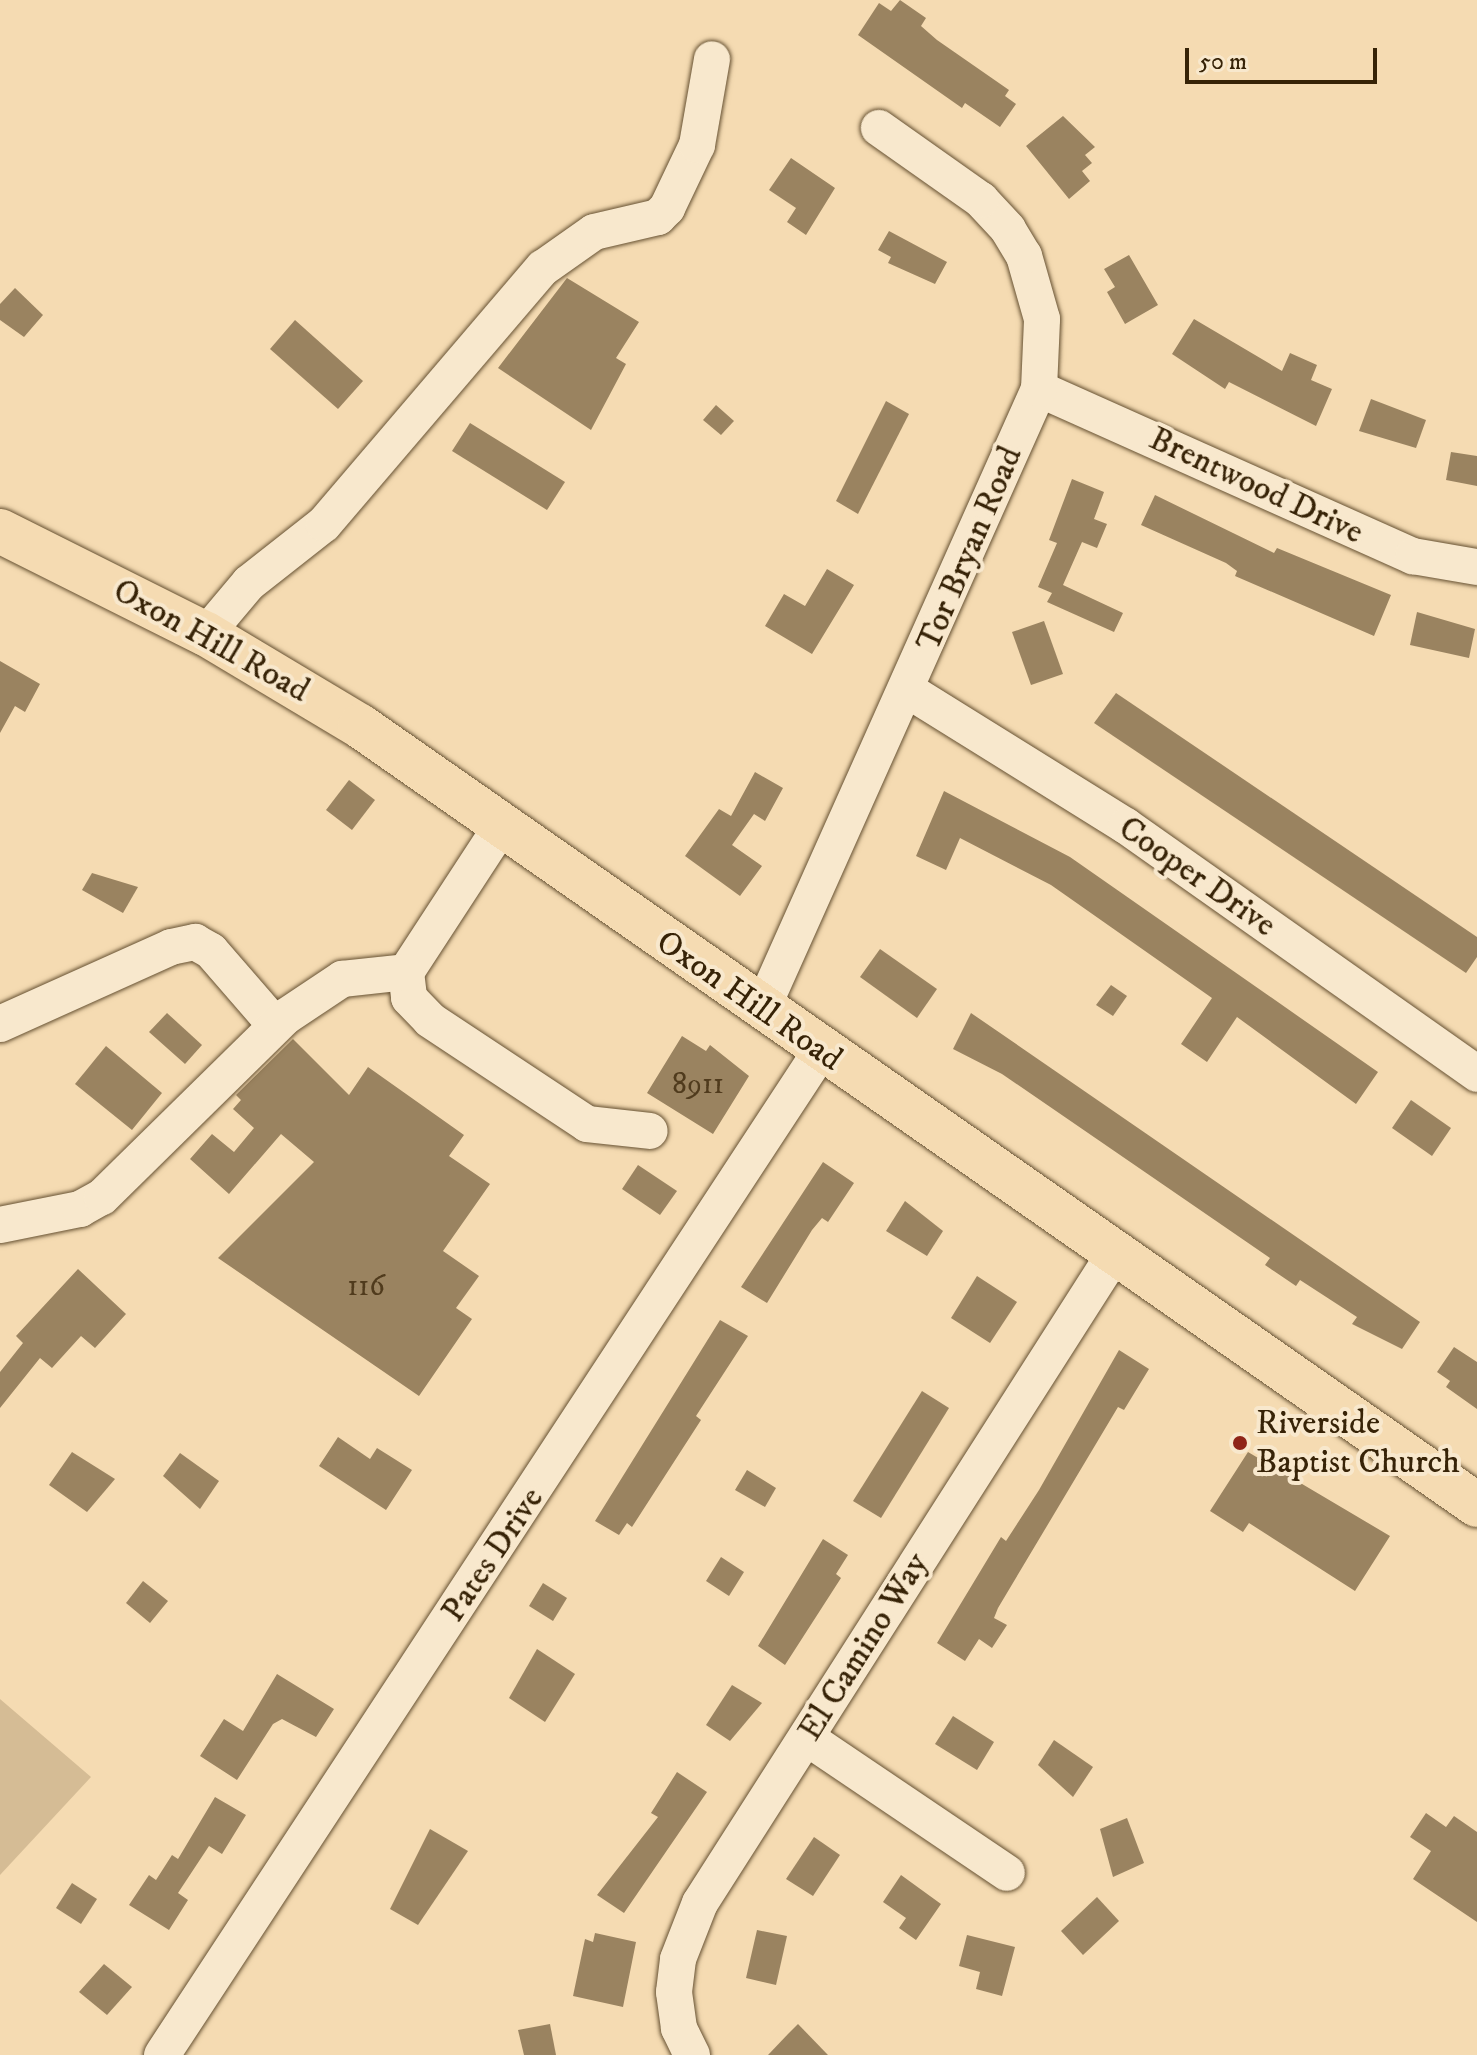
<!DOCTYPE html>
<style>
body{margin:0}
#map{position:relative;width:1477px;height:2055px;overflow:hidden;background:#f5dbb2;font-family:"IM FELL DW Pica",serif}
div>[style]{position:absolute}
.green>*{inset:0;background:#d5bc95}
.building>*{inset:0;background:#9a8360}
.roads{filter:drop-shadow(0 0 2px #665132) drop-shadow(0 0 2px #665132)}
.minor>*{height:36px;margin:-18px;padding:0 18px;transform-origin:18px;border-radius:18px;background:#f8e8cd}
.major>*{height:44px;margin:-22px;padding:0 22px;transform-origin:22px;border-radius:22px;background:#f5dbb2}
.dots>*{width:22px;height:22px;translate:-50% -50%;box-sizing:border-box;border:4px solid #f8e8cd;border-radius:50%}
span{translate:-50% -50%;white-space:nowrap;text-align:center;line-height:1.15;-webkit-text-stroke:8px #f8e8cd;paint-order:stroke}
.number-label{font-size:30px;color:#503b1d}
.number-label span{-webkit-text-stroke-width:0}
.street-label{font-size:34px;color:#372307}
.poi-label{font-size:34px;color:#372307}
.left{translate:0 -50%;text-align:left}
.scale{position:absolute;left:1185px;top:48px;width:192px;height:36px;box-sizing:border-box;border:4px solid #372307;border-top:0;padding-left:10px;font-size:24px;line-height:28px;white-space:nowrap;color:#372307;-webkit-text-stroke:6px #f8e8cd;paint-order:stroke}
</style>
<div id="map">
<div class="green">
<div style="clip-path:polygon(0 1699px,91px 1777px,0 1875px)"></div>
</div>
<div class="building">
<div style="clip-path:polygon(900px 0,926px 18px,921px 26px,937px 40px,1009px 90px,1005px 96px,1016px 104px,1000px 127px,965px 103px,962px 108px,858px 35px,879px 3px,891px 11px)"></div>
<div style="clip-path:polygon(1063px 116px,1095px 147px,1085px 155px,1092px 163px,1082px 171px,1090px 181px,1069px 199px,1026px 146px)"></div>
<div style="clip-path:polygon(791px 158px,835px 188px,806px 235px,787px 222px,796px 208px,769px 190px)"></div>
<div style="clip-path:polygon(889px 231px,947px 262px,935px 284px,888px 263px,891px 257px,878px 250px)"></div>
<div style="clip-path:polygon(1129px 255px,1158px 305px,1125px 324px,1107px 292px,1115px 287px,1104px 269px)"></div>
<div style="clip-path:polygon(567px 278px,639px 322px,616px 358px,626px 364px,591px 430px,498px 368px)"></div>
<div style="clip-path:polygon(15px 288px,43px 315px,24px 337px,0 320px,0 304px)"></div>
<div style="clip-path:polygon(1194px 319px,1282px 371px,1290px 353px,1317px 365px,1311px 380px,1332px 389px,1316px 426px,1229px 382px,1225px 389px,1172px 354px)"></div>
<div style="clip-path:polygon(295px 320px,363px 381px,338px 409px,270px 349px)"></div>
<div style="clip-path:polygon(1371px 399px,1426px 420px,1416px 448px,1359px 431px)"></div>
<div style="clip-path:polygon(886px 401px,909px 414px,858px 514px,836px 501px)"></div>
<div style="clip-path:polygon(716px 405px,734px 421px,721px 435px,703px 420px)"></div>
<div style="clip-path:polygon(470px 423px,565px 482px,547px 510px,452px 451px)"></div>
<div style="clip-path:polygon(1451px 452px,1477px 456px,1477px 486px,1446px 480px)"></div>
<div style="clip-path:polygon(1072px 479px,1104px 492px,1094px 519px,1107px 524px,1097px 548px,1082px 542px,1063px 585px,1123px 613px,1114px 632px,1047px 602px,1052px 593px,1038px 587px,1057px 543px,1049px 540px)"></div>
<div style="clip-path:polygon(1155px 495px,1274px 553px,1277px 548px,1391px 595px,1374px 636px,1235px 576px,1237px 571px,1226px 563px,1141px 525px)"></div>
<div style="clip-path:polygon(827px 569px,854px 585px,812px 654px,765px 626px,784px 594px,805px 606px)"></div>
<div style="clip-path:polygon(1417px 612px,1475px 629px,1469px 658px,1410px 645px)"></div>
<div style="clip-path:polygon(1044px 621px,1063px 674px,1031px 685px,1012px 632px)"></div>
<div style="clip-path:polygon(0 661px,40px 684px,25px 712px,15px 706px,0 733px)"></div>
<div style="clip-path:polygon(1116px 693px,1477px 937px,1477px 957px,1466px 973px,1094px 723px)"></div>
<div style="clip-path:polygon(755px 772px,783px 788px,765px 821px,754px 814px,732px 845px,762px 866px,740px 896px,685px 856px,719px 809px,731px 816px)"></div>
<div style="clip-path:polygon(349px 780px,375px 800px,352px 830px,326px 810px)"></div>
<div style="clip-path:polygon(944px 791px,1070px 857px,1378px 1072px,1356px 1104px,1237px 1017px,1207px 1062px,1181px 1044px,1212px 998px,1051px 885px,960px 838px,946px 870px,916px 856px)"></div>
<div style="clip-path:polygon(92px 873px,138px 887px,123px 913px,82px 890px)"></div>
<div style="clip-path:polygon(880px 949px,937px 989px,917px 1018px,860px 977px)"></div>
<div style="clip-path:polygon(1111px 985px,1127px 996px,1113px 1016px,1096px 1005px)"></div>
<div style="clip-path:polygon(167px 1013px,202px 1045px,185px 1064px,149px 1032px)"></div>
<div style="clip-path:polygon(971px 1013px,1420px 1322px,1402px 1349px,1352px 1324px,1357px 1317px,1300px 1280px,1296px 1286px,1265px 1265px,1270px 1258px,1002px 1074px,953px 1049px)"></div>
<div style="clip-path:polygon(682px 1036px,706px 1051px,710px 1045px,749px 1076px,713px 1134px,647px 1093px)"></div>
<div style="clip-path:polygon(293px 1039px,349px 1095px,368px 1067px,464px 1135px,449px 1156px,490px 1184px,443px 1251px,479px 1276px,456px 1308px,472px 1319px,419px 1396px,218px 1258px,314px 1162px,281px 1134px,229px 1194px,190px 1159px,212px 1134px,234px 1152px,254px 1128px,233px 1109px,241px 1100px,236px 1095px)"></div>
<div style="clip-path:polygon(106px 1046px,162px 1093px,132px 1130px,75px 1084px)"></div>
<div style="clip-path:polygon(1411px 1100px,1451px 1128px,1432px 1156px,1392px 1128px)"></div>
<div style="clip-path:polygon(823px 1162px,854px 1183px,828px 1222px,822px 1218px,812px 1230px,767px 1303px,741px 1287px)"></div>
<div style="clip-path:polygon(638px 1165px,677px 1191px,660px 1215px,622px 1189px)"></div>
<div style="clip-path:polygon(905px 1201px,943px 1231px,927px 1256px,886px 1231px)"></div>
<div style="clip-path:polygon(78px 1269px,126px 1314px,95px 1348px,81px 1336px,52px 1368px,40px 1358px,0 1408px,0 1372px,23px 1343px,16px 1336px)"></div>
<div style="clip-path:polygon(977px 1276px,1017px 1302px,990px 1343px,951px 1318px)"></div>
<div style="clip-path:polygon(720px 1320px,748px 1336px,696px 1416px,701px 1420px,632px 1527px,627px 1523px,619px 1535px,595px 1521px)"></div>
<div style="clip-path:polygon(1454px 1347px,1477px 1362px,1477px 1409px,1446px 1387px,1450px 1381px,1437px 1372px)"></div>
<div style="clip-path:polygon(1119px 1350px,1149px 1369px,1124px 1410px,1118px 1407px,998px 1608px,994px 1618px,1007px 1625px,992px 1648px,979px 1639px,965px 1661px,937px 1643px,1001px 1537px,1006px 1541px,1039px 1490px)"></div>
<div style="clip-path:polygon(922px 1391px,949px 1408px,881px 1518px,853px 1501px)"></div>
<div style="clip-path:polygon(338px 1437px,370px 1459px,377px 1448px,412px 1470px,386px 1510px,319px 1466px)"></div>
<div style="clip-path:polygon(72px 1452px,115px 1479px,87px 1512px,49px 1485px)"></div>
<div style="clip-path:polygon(1248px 1452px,1390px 1536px,1355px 1591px,1249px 1523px,1243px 1532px,1210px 1511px)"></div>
<div style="clip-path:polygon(180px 1453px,219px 1481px,200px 1509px,163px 1476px)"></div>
<div style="clip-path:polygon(747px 1470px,776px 1488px,765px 1507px,735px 1490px)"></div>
<div style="clip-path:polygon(823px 1539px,848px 1555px,836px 1574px,841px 1578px,785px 1665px,758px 1646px)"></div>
<div style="clip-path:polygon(721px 1557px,744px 1572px,729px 1596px,706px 1581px)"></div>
<div style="clip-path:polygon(143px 1581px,168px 1601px,150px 1623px,126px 1603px)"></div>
<div style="clip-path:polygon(543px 1583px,567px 1598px,553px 1621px,529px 1606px)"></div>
<div style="clip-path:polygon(537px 1649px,575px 1674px,545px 1722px,509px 1698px)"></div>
<div style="clip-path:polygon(277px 1674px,334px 1709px,316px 1737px,282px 1719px,273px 1724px,237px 1780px,200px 1756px,224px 1719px,243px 1731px)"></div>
<div style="clip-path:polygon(732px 1685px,762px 1703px,730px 1741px,706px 1725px)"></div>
<div style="clip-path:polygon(953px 1716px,994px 1742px,977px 1770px,935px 1744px)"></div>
<div style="clip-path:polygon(1054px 1740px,1093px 1767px,1073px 1797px,1038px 1765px)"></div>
<div style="clip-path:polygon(677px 1772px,707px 1792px,624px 1913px,597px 1895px,658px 1817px,651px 1813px)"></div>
<div style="clip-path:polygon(215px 1797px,246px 1815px,222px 1854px,209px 1846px,178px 1893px,188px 1900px,169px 1930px,129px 1905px,149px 1875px,156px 1880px,172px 1855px,178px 1859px)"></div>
<div style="clip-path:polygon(1426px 1813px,1446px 1827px,1454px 1816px,1477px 1832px,1477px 1922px,1413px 1879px,1431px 1851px,1410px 1837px)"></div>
<div style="clip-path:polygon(1127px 1818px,1144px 1863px,1113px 1877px,1100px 1829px)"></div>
<div style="clip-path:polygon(430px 1829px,468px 1851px,418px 1925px,390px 1909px)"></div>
<div style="clip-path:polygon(814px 1837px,840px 1855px,813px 1896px,786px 1879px)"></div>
<div style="clip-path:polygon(901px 1875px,941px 1904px,916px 1940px,899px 1928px,906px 1918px,883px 1902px)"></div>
<div style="clip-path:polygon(72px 1883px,97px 1899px,81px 1924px,56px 1908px)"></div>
<div style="clip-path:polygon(1097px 1897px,1119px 1921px,1083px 1955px,1061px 1931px)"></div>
<div style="clip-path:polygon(757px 1930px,787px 1936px,776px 1985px,746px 1978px)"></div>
<div style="clip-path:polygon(595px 1933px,636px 1942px,623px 2007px,573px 1996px,585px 1939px,593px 1942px)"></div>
<div style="clip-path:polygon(967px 1935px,1015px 1947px,1002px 1996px,976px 1989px,980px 1972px,959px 1966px)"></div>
<div style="clip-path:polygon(104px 1964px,132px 1987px,107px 2015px,79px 1992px)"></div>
<div style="clip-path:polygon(550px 2024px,556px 2055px,524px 2055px,518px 2030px)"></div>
<div style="clip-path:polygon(798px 2024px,828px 2055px,768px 2055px,788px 2034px)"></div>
</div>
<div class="roads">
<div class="minor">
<div style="left:1039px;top:389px;width:410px;rotate:24.1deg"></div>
<div style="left:1413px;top:556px;width:65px;rotate:9.8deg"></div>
<div style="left:206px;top:634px;width:67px;rotate:-49.9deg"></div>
<div style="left:249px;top:583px;width:95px;rotate:-38.2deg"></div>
<div style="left:324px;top:524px;width:337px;rotate:-49.5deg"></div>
<div style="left:543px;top:268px;width:62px;rotate:-35.2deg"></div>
<div style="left:594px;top:232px;width:66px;rotate:-13.2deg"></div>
<div style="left:658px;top:217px;width:13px;rotate:-45deg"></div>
<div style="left:667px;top:208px;width:70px;rotate:-64.5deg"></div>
<div style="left:697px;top:145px;width:87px;rotate:-80.1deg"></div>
<div style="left:909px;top:691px;width:256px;rotate:31.9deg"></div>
<div style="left:1126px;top:826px;width:430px;rotate:35.2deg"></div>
<div style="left:502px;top:825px;width:176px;rotate:123.1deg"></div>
<div style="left:406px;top:972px;width:26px;rotate:83deg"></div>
<div style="left:409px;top:998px;width:30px;rotate:46deg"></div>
<div style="left:430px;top:1020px;width:188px;rotate:33.5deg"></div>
<div style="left:587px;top:1124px;width:63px;rotate:6.3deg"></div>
<div style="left:762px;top:1009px;width:679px;rotate:-65.93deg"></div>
<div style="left:1039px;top:389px;width:70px;rotate:-87.5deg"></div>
<div style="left:1042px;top:319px;width:66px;rotate:-105.9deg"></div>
<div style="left:1024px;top:256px;width:31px;rotate:-121deg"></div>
<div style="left:1008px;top:229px;width:40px;rotate:-133deg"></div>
<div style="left:981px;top:200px;width:125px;rotate:-144.8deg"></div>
<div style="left:0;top:1024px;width:188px;rotate:-24.2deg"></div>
<div style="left:171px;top:947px;width:25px;rotate:-12deg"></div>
<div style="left:195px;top:942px;width:18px;rotate:29deg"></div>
<div style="left:211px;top:951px;width:98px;rotate:49.1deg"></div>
<div style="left:0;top:1225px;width:82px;rotate:-11.3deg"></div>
<div style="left:80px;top:1209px;width:25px;rotate:-29deg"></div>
<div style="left:102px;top:1197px;width:257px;rotate:-44.5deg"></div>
<div style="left:285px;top:1017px;width:69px;rotate:-33.7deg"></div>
<div style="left:342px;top:979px;width:64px;rotate:-6.2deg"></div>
<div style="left:807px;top:1738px;width:241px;rotate:34deg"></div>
<div style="left:162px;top:2055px;width:1200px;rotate:-56.73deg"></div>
<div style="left:692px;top:2055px;width:30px;rotate:-116deg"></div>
<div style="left:679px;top:2028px;width:36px;rotate:-98deg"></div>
<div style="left:674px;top:1992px;width:33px;rotate:-83deg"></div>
<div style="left:678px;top:1959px;width:60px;rotate:-68.6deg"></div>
<div style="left:700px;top:1903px;width:768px;rotate:-57.45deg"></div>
</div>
<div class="major">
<div style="left:0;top:531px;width:230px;rotate:26.6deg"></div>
<div style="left:206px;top:634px;width:179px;rotate:30.9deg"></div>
<div style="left:360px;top:726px;width:1362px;rotate:34.89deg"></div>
</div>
</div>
<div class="dots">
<div style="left:1240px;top:1443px;background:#8f2418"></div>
</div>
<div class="number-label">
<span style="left:698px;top:1085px">8911</span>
<span style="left:366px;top:1287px">116</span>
</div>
<div class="street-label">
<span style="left:1256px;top:486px;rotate:25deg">Brentwood Drive</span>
<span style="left:970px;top:549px;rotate:-67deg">Tor Bryan Road</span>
<span style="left:211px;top:641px;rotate:29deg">Oxon Hill Road</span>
<span style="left:1197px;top:877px;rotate:35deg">Cooper Drive</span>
<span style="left:749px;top:1001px;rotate:35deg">Oxon Hill Road</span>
<span style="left:493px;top:1555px;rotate:-56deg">Pates Drive</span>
<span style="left:864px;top:1647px;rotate:-58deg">El Camino Way</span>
</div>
<div class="poi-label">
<span class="left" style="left:1256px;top:1443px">Riverside<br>Baptist Church</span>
</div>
<div class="scale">50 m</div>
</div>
